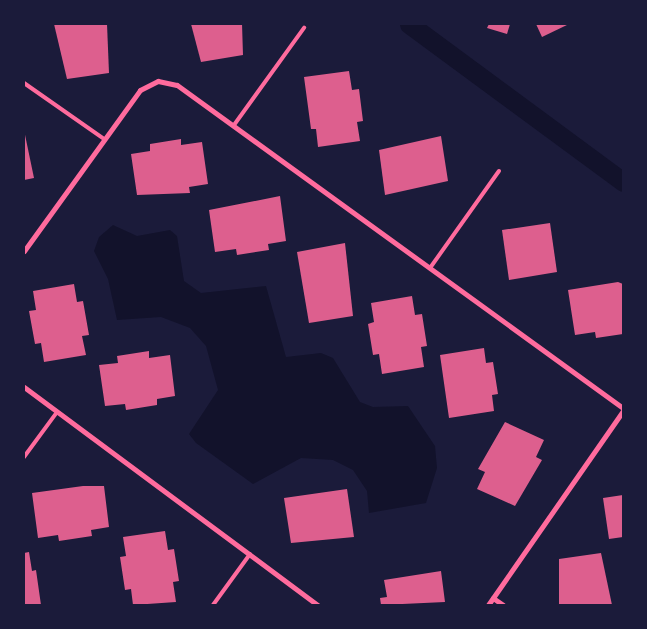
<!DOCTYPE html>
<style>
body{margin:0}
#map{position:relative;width:647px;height:629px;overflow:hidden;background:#1b1b3a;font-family:Cabin,sans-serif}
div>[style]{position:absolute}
.water>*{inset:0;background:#12122b}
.canal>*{height:19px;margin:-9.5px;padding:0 9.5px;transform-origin:9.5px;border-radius:9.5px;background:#12122b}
.building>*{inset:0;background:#dd5f8e}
.service>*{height:4px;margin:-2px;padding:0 2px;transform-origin:2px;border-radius:2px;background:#ff6b9d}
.minor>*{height:5px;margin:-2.5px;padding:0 2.5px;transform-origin:2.5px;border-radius:2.5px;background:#ff6b9d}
span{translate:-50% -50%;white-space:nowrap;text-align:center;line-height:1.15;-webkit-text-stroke:4.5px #1b1b3a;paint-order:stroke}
.frame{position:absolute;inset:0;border:25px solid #1b1b3a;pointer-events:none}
</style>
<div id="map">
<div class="water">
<div style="clip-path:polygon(113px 225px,137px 236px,170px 230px,177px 236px,184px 281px,201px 293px,266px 286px,286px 357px,321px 353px,333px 358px,360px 402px,373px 407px,408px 406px,435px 446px,437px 468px,426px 503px,369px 513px,367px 491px,353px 470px,333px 460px,301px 458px,253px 484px,196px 443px,189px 434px,218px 390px,206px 346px,190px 328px,161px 317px,117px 320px,108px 279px,94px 251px,99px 237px)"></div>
</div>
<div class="canal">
<div style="left:409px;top:24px;width:266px;rotate:36.4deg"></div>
</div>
<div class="building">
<div style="clip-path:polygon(54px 24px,107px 24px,109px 73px,67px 79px)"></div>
<div style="clip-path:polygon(191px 24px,242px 24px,243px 55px,201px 62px)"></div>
<div style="clip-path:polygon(489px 24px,510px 24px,507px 34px,487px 28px)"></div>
<div style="clip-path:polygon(536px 24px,569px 24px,542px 37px)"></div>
<div style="clip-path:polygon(349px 71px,352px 90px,359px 89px,363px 121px,357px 122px,360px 141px,318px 147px,316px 129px,311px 129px,304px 77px)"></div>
<div style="clip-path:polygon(24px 130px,34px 178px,24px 180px)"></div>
<div style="clip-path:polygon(441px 136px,448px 181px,385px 195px,379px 150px)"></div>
<div style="clip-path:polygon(181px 139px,181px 145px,202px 142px,208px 184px,189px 187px,190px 193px,137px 195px,131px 154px,150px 151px,150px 144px)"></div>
<div style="clip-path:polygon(280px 196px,286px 241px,268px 244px,269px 250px,237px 255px,236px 249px,215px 252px,209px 210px)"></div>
<div style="clip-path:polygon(550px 223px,557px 272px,509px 280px,502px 230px)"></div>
<div style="clip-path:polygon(345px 243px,353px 316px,309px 323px,297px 252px)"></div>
<div style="clip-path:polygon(618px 282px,623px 284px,623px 334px,596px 338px,595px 332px,575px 335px,568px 290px)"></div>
<div style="clip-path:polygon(74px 284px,77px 302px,83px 301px,89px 335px,82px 336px,86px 355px,44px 362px,41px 343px,35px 344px,29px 311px,36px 310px,33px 291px)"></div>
<div style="clip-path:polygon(412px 296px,415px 315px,422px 314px,427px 346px,421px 347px,424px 367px,382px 374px,379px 354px,373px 355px,368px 324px,374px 322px,371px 303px)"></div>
<div style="clip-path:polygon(484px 348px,486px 363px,493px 362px,498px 394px,492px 395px,494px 411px,449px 418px,440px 355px)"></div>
<div style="clip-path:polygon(149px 351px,149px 358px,170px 355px,175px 396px,157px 399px,157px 405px,126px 410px,125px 404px,105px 406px,99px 365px,118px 363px,117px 356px)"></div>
<div style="clip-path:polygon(505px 422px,544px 440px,536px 457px,542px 460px,515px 506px,477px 489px,485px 472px,478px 469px)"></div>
<div style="clip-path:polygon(83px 486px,104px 486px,109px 527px,91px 530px,92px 536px,59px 541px,58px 535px,38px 538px,32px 493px)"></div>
<div style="clip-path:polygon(347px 489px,354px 537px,291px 543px,284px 498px)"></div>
<div style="clip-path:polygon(623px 495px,623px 537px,609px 539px,603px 498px)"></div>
<div style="clip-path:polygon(165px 531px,168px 550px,174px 549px,179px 581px,173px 582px,176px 602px,133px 605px,131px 589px,125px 590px,120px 557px,126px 556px,123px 537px)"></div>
<div style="clip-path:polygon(29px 552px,32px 571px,36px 570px,41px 605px,24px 605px,24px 553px)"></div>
<div style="clip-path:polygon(601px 553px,612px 605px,559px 605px,559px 559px)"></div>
<div style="clip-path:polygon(441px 571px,445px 602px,381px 605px,380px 598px,387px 597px,384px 580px)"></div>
</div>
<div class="service">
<div style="left:24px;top:83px;width:98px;rotate:35deg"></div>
<div style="left:234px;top:125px;width:120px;rotate:-54.2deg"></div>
<div style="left:430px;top:268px;width:119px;rotate:-54.6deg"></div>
<div style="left:24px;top:457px;width:56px;rotate:-53.7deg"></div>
<div style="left:213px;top:605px;width:63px;rotate:-54deg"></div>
</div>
<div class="minor">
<div style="left:24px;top:251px;width:198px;rotate:-54.2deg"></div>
<div style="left:140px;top:90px;width:20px;rotate:-27deg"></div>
<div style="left:158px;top:81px;width:19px;rotate:12deg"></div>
<div style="left:177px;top:85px;width:551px;rotate:35.91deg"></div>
<div style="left:24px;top:387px;width:366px;rotate:36.6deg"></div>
<div style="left:493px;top:598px;width:12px;rotate:35deg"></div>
<div style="left:488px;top:605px;width:236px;rotate:-55.2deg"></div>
</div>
<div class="frame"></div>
</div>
